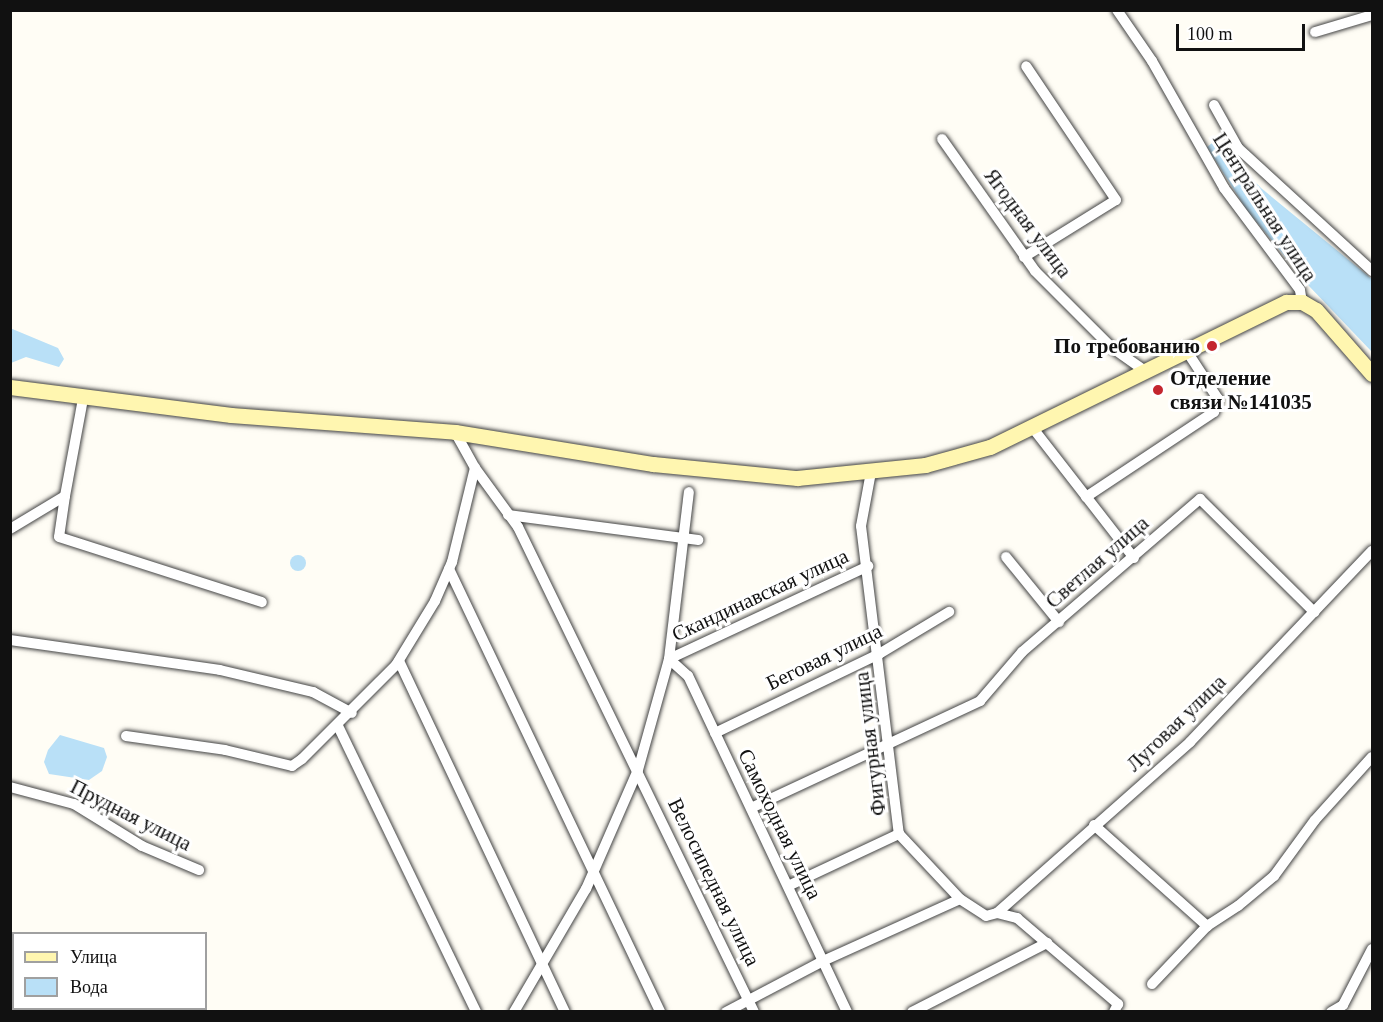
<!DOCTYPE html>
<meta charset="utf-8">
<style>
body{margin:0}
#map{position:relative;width:1383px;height:1022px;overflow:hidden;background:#fffdf5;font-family:"Times New Roman",serif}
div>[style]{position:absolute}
.water>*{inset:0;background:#b9e0f7}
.round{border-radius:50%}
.roads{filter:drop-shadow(0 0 2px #444) drop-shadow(0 0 2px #444)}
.street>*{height:10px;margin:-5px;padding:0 5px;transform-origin:5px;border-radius:5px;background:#fff}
.secondary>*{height:15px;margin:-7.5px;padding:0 7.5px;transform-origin:7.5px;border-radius:7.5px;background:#fff6b0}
.dots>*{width:16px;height:16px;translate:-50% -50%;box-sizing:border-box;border:3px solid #fff;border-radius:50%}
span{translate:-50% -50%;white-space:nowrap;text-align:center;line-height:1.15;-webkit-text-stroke:6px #fff;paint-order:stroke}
.street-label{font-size:21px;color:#111}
.poi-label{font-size:21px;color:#111;font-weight:700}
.right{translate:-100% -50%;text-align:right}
.left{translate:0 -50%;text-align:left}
.frame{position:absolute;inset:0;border:12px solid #111;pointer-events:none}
.legend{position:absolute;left:12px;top:932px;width:195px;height:78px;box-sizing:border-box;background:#fff;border:2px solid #a0a0a0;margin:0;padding:8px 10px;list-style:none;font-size:18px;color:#111}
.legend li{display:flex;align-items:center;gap:12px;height:30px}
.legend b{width:30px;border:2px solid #a0a0a0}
.scale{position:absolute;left:1176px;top:24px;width:129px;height:27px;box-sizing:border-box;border:3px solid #111;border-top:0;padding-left:8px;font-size:18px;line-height:21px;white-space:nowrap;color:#111;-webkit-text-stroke:4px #fff;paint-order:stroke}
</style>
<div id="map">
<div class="water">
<div style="clip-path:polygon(1216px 140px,1261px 188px,1372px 279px,1372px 352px,1309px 286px,1246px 209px,1207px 147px)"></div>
<div style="clip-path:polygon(10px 328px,58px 348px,64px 359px,59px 367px,26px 357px,11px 363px)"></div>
<div class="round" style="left:290px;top:555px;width:16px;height:16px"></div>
<div style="clip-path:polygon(60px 735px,104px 748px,107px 757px,102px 771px,89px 780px,49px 774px,44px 762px,48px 750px)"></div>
</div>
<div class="roads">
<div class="street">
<div style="left:1117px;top:10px;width:62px;rotate:55.5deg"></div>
<div style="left:1152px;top:61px;width:146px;rotate:60.4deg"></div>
<div style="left:1224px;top:188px;width:127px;rotate:53.3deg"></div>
<div style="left:1300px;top:290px;width:12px;rotate:81deg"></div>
<div style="left:1315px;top:32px;width:59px;rotate:-16.6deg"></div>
<div style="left:1214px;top:105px;width:49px;rotate:60.8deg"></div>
<div style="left:1238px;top:148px;width:182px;rotate:42.5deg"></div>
<div style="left:942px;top:139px;width:161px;rotate:54.8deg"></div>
<div style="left:1035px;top:271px;width:107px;rotate:45deg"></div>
<div style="left:1111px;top:347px;width:42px;rotate:35.2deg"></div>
<div style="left:1024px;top:257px;width:108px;rotate:-31.8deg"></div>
<div style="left:1116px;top:200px;width:161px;rotate:-123.9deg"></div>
<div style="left:1032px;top:427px;width:166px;rotate:52.1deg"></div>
<div style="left:455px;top:432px;width:41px;rotate:60.9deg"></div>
<div style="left:475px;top:468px;width:73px;rotate:53.9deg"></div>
<div style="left:518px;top:527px;width:539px;rotate:64.05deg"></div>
<div style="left:871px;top:472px;width:55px;rotate:100.5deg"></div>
<div style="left:861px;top:526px;width:310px;rotate:83deg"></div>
<div style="left:899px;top:834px;width:89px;rotate:46.8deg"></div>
<div style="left:960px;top:899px;width:31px;rotate:33deg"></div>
<div style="left:986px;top:916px;width:11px;rotate:-15deg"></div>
<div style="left:997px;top:913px;width:21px;rotate:14deg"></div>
<div style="left:1017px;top:918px;width:133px;rotate:40.4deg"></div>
<div style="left:1118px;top:1004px;width:9px;rotate:117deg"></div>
<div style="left:65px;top:496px;width:41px;rotate:98.3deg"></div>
<div style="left:59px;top:537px;width:213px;rotate:17.8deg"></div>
<div style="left:1086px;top:497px;width:154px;rotate:-33.6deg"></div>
<div style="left:1214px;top:412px;width:14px;rotate:-73deg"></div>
<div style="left:1218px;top:399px;width:59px;rotate:-123.1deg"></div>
<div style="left:508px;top:515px;width:192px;rotate:7.5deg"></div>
<div style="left:10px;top:529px;width:64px;rotate:-31deg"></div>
<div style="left:65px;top:496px;width:99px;rotate:-79.5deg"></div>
<div style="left:1006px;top:557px;width:84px;rotate:50.8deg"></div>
<div style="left:449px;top:569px;width:491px;rotate:64.5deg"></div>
<div style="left:10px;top:640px;width:212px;rotate:8.1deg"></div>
<div style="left:220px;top:670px;width:96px;rotate:13.3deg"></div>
<div style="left:313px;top:692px;width:44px;rotate:28.3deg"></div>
<div style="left:399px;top:661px;width:388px;rotate:64.7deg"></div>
<div style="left:338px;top:726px;width:318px;rotate:64.2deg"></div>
<div style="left:715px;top:733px;width:182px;rotate:-25.7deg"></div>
<div style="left:879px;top:654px;width:82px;rotate:-31deg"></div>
<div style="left:126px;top:736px;width:100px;rotate:8deg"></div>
<div style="left:225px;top:750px;width:69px;rotate:13.4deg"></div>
<div style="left:292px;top:766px;width:12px;rotate:-35deg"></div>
<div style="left:302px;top:759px;width:133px;rotate:-45deg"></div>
<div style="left:396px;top:665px;width:75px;rotate:-58.6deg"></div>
<div style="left:435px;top:601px;width:43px;rotate:-66.4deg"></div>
<div style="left:452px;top:562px;width:97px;rotate:-76.3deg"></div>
<div style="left:10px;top:787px;width:66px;rotate:14.9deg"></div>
<div style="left:74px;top:804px;width:80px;rotate:31.7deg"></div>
<div style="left:142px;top:846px;width:62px;rotate:22.8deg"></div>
<div style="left:751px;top:808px;width:253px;rotate:-25deg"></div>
<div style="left:980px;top:701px;width:65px;rotate:-49.4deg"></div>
<div style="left:1022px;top:652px;width:235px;rotate:-40.7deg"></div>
<div style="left:1200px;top:499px;width:161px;rotate:44.7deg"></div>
<div style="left:1094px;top:825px;width:152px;rotate:41.8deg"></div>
<div style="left:788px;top:886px;width:123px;rotate:-25.1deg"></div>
<div style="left:997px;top:913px;width:258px;rotate:-41.5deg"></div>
<div style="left:1190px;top:742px;width:264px;rotate:-46.4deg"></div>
<div style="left:1152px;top:984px;width:80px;rotate:-46.5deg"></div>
<div style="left:1207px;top:926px;width:37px;rotate:-33deg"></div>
<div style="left:1238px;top:906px;width:47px;rotate:-39.8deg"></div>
<div style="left:1274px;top:876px;width:69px;rotate:-53.8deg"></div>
<div style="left:1315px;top:820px;width:85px;rotate:-47.9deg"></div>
<div style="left:514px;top:1012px;width:143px;rotate:-59.7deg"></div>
<div style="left:586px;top:889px;width:130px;rotate:-66.4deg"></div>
<div style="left:638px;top:770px;width:115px;rotate:-74.4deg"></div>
<div style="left:669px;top:659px;width:168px;rotate:-83.2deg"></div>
<div style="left:726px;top:1012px;width:110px;rotate:-27.7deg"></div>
<div style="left:823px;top:961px;width:150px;rotate:-24.3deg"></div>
<div style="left:847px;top:1012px;width:372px;rotate:-115.3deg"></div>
<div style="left:688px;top:676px;width:25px;rotate:-138deg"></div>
<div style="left:669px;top:659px;width:220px;rotate:-25deg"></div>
<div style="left:912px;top:1012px;width:152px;rotate:-27.1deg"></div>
<div style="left:1331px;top:1012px;width:14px;rotate:-30deg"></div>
<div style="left:1343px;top:1005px;width:63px;rotate:-62.6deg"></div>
</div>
<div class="secondary">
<div style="left:10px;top:387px;width:223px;rotate:7.2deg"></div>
<div style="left:231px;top:415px;width:225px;rotate:4.3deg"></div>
<div style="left:455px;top:432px;width:201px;rotate:9.2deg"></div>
<div style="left:653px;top:464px;width:145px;rotate:5.6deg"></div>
<div style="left:797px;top:478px;width:129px;rotate:-5.8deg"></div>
<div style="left:925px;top:465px;width:67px;rotate:-15.5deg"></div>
<div style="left:990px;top:447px;width:330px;rotate:-26.1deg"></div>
<div style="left:1286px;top:302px;width:16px"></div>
<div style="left:1302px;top:302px;width:16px;rotate:30deg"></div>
<div style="left:1316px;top:310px;width:85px;rotate:48.8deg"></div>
</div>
</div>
<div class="dots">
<div style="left:1212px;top:346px;background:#c4262e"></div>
<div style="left:1158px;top:390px;background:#c4262e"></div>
</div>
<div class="street-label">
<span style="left:1265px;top:207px;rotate:57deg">Центральная улица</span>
<span style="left:1028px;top:223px;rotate:53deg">Ягодная улица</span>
<span style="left:1097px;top:562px;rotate:-41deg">Светлая улица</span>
<span style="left:760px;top:595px;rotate:-25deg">Скандинавская улица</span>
<span style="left:824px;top:657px;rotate:-26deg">Беговая улица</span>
<span style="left:1176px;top:723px;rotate:-44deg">Луговая улица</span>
<span style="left:870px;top:744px;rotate:-97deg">Фигурная улица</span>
<span style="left:131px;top:815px;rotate:27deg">Прудная улица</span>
<span style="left:780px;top:824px;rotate:64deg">Самоходная улица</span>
<span style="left:714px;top:882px;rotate:64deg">Велосипедная улица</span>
</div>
<div class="poi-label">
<span class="right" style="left:1200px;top:346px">По требованию</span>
<span class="left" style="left:1170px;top:390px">Отделение<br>связи №141035</span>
</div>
<div class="frame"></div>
<ul class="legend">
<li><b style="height:8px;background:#fff6b0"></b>Улица</li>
<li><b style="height:16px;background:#b9e0f7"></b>Вода</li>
</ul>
<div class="scale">100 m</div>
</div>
